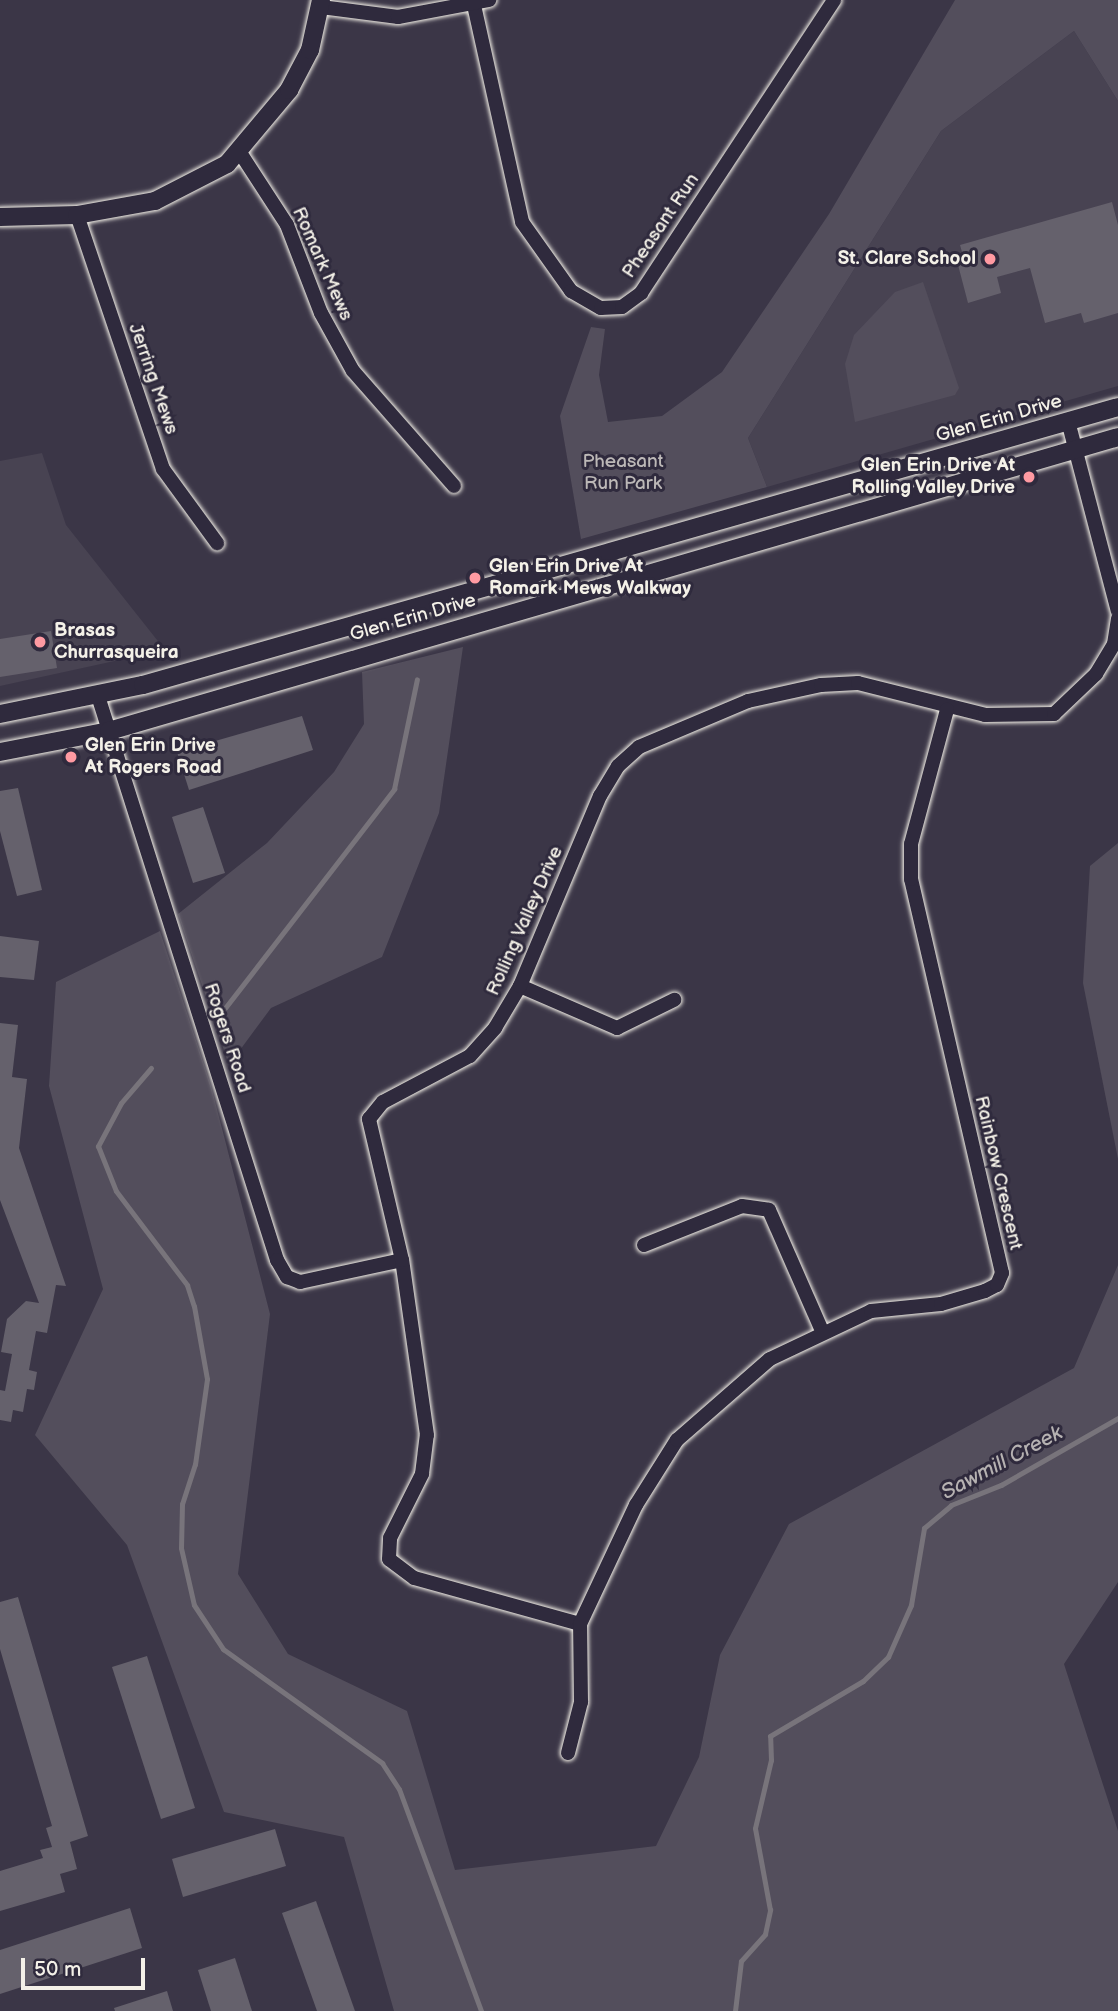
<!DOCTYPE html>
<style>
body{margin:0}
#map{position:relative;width:1118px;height:2011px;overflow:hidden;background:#3b3647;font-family:"Balsamiq Sans",sans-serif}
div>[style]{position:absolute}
.built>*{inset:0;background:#484352}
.green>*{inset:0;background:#534e5c}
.stream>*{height:5px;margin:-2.5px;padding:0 2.5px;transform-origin:2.5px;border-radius:2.5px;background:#78747b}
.building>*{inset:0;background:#65616c}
.roads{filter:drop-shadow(0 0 2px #f4f1e8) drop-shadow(0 0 2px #f4f1e8)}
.minor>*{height:14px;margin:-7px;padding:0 7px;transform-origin:7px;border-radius:7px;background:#2f2a3d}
.tertiary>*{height:18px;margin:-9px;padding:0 9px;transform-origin:9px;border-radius:9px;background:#2f2a3d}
.dots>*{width:19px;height:19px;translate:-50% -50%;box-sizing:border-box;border:4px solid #2f2a3d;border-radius:50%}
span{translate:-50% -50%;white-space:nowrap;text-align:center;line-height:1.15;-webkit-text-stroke:6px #2f2a3d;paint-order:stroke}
.street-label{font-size:19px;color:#f4f1e8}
.poi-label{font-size:19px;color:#f4f1e8;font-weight:700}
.right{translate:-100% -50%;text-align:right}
.left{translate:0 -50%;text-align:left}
.park-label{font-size:19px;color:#bcb8b7}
.water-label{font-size:21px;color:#b6b2b2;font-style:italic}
.scale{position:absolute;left:21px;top:1958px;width:124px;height:32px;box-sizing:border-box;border:4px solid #f4f1e8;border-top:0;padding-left:9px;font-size:21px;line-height:24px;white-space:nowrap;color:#f4f1e8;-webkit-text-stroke:5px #2f2a3d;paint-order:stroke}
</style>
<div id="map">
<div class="built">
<div style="clip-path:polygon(1074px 31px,1118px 101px,1118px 386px,767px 487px,748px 438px,941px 131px)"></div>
<div style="clip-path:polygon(42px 453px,66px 525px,165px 650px,0 686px,0 461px)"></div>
</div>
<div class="green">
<div style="clip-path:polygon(955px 0,1118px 0,1118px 101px,1074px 31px,941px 131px,748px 438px,767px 487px,581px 539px,560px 416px,591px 327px,605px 329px,599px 375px,608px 422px,662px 416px,722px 372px,829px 214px)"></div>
<div style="clip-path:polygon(923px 282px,959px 388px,955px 395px,855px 422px,845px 364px,854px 335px,895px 292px)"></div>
<div style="clip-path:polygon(463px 647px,439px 813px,382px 957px,271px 1008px,229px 1065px,178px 914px,267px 843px,334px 772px,364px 724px,362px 672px)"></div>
<div style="clip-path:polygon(1118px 843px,1118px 1159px,1083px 983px,1090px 866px)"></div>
<div style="clip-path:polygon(160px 931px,211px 1086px,270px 1314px,238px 1574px,288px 1654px,407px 1711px,455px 1870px,656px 1846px,699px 1757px,720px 1655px,789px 1524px,1074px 1368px,1118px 1265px,1118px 1582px,1064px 1664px,1118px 1831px,1118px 2011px,394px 2011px,344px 1837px,224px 1812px,127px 1545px,35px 1435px,103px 1289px,49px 1086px,56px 982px)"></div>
</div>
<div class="stream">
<div style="left:225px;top:1008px;width:277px;rotate:-52.3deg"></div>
<div style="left:394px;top:789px;width:112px;rotate:-78.2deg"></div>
<div style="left:151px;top:1068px;width:46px;rotate:130.6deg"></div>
<div style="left:121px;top:1103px;width:49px;rotate:118.1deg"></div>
<div style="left:98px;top:1146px;width:48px;rotate:68.2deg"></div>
<div style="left:116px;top:1191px;width:118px;rotate:52.9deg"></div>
<div style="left:187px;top:1285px;width:22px;rotate:72deg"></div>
<div style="left:194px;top:1306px;width:74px;rotate:79.9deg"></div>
<div style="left:207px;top:1379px;width:86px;rotate:98deg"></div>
<div style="left:195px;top:1464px;width:42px;rotate:108deg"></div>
<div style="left:182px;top:1504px;width:44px;rotate:91.3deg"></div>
<div style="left:181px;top:1548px;width:58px;rotate:77.2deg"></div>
<div style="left:194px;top:1605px;width:53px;rotate:56.6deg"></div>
<div style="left:223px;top:1649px;width:196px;rotate:35.6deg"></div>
<div style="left:382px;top:1763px;width:31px;rotate:57deg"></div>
<div style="left:399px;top:1789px;width:237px;rotate:69.7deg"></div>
<div style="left:735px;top:2011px;width:50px;rotate:-83.2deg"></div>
<div style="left:741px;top:1961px;width:36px;rotate:-48deg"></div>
<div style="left:765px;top:1934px;width:25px;rotate:-78deg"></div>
<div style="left:770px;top:1910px;width:83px;rotate:-100.4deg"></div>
<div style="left:755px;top:1828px;width:70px;rotate:-76.8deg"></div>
<div style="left:771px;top:1760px;width:24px;rotate:-92deg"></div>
<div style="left:770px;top:1736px;width:108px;rotate:-30.6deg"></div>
<div style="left:863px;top:1681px;width:35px;rotate:-44deg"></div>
<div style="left:888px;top:1657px;width:57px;rotate:-66.1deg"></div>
<div style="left:911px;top:1605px;width:78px;rotate:-80.4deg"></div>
<div style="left:924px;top:1528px;width:35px;rotate:-40deg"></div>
<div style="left:951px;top:1505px;width:54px;rotate:-21.8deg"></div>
<div style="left:1001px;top:1485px;width:135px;rotate:-29.8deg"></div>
</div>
<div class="building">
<div style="clip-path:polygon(1112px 202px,1118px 225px,1118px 313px,1084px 323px,1081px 313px,1045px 323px,1030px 268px,997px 277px,1001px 293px,968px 303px,957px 261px,964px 259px,960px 245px)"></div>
<div style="clip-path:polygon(51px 631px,57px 668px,0 677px,0 639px)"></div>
<div style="clip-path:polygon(302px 716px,313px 750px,189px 790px,177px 752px)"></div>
<div style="clip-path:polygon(18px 788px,42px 890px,17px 896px,0 831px,0 791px)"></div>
<div style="clip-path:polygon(203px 807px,225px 873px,193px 883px,172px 817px)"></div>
<div style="clip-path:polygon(0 936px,39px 941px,34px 980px,0 977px)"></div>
<div style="clip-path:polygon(0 1023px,18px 1025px,12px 1077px,27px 1079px,19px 1148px,66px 1286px,56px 1285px,47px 1333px,36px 1331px,29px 1370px,37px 1372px,34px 1390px,27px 1389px,23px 1412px,13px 1410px,11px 1422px,0 1420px,0 1390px,5px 1391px,12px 1354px,1px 1352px,7px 1319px,26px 1301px,39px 1303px,0 1200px)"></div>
<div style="clip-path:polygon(18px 1597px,88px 1836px,70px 1842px,77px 1869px,60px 1874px,65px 1892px,0 1911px,0 1871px,43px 1858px,40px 1850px,52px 1847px,46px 1828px,52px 1826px,0 1649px,0 1602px)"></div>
<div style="clip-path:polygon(147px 1656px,195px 1808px,161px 1819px,112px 1667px)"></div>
<div style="clip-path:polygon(275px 1829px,286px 1866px,183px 1897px,172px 1859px)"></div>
<div style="clip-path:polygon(316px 1901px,355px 2011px,317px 2011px,282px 1913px)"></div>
<div style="clip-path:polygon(130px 1908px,142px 1948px,0 1994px,0 1950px)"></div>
<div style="clip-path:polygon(235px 1958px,252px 2011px,211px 2011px,198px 1970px)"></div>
<div style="clip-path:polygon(167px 1991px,173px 2011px,115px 2011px,114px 2008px)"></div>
</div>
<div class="roads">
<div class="minor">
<div style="left:474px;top:5px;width:222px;rotate:77.5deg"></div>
<div style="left:522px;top:222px;width:85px;rotate:54.6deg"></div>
<div style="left:571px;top:291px;width:34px;rotate:30deg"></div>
<div style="left:601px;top:308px;width:21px;rotate:-3deg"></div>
<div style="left:622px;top:307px;width:24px;rotate:-36deg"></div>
<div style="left:641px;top:293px;width:351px;rotate:-56.6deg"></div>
<div style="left:321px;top:7px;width:78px;rotate:7.4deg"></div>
<div style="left:398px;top:17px;width:93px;rotate:-10.6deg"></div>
<div style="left:239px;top:151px;width:88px;rotate:57deg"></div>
<div style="left:287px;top:225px;width:94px;rotate:68.9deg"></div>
<div style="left:321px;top:313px;width:66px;rotate:61.1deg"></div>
<div style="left:353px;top:371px;width:153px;rotate:48.7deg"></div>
<div style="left:77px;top:215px;width:268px;rotate:71.3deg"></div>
<div style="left:163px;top:469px;width:92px;rotate:53.9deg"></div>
<div style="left:1068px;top:421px;width:196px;rotate:75.3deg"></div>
<div style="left:98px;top:696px;width:592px;rotate:72.39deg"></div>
<div style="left:277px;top:1260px;width:20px;rotate:60deg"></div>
<div style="left:287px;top:1277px;width:14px;rotate:21deg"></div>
<div style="left:300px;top:1282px;width:104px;rotate:-12.2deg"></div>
<div style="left:520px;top:986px;width:106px;rotate:23.4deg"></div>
<div style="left:617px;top:1028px;width:64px;rotate:-26.2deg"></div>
<div style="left:644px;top:1245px;width:105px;rotate:-21.7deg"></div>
<div style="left:742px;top:1206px;width:27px;rotate:8deg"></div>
<div style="left:769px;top:1210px;width:134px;rotate:66.3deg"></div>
<div style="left:580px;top:1624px;width:172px;rotate:-164.5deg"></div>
<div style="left:414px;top:1578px;width:31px;rotate:-143deg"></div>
<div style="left:389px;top:1559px;width:21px;rotate:-87deg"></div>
<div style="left:390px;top:1538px;width:72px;rotate:-63.4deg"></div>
<div style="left:422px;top:1474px;width:39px;rotate:-83deg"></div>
<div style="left:427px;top:1435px;width:177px;rotate:-98.1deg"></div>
<div style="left:402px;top:1260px;width:145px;rotate:-103.2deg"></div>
<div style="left:369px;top:1119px;width:22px;rotate:-51deg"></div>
<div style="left:383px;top:1102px;width:98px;rotate:-27.9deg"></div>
<div style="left:470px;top:1056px;width:38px;rotate:-48deg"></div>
<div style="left:495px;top:1028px;width:49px;rotate:-59.2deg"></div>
<div style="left:520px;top:986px;width:206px;rotate:-67.2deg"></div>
<div style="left:600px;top:796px;width:35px;rotate:-59deg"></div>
<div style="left:618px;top:766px;width:28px;rotate:-42deg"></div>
<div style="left:639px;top:747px;width:118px;rotate:-22.9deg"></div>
<div style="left:748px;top:701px;width:75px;rotate:-12.4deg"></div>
<div style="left:821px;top:685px;width:37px;rotate:-3deg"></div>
<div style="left:858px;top:683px;width:131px;rotate:14.1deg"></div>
<div style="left:985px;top:715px;width:69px;rotate:-0.8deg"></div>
<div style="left:1054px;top:714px;width:58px;rotate:-43.6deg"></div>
<div style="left:1096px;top:674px;width:35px;rotate:-59deg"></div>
<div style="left:1114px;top:644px;width:26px;rotate:-81deg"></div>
<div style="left:568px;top:1753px;width:53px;rotate:-75.7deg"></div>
<div style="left:581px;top:1702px;width:78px;rotate:-90.7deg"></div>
<div style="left:580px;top:1624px;width:132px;rotate:-64.8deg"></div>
<div style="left:636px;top:1505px;width:77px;rotate:-57.8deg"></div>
<div style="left:677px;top:1440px;width:123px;rotate:-41.1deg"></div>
<div style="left:770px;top:1359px;width:112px;rotate:-25.4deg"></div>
<div style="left:871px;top:1311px;width:70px;rotate:-5.7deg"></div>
<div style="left:941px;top:1304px;width:46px;rotate:-16.5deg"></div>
<div style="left:985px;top:1291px;width:13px;rotate:-27deg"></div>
<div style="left:997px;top:1285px;width:13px;rotate:-67deg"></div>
<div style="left:1002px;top:1273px;width:404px;rotate:-103deg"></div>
<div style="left:911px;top:879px;width:35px;rotate:-90deg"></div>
<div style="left:911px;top:844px;width:139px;rotate:-75deg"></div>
</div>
<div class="tertiary">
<div style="left:0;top:217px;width:77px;rotate:-1.5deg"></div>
<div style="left:77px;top:215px;width:79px;rotate:-10.2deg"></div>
<div style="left:155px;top:201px;width:81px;rotate:-27.2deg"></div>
<div style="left:227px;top:164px;width:97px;rotate:-50deg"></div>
<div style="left:289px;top:90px;width:45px;rotate:-62.3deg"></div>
<div style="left:310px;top:50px;width:51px;rotate:-77.6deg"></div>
<div style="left:0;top:714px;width:146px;rotate:-11.5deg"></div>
<div style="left:143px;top:685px;width:1014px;rotate:-15.91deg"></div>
<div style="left:0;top:752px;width:111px;rotate:-10.9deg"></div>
<div style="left:109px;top:731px;width:1051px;rotate:-16.24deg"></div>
</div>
</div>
<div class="dots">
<div style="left:990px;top:259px;background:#ff9aa2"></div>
<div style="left:1029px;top:477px;background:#ff9aa2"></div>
<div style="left:475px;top:578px;background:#ff9aa2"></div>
<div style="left:40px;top:642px;background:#ff9aa2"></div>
<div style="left:71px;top:757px;background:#ff9aa2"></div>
</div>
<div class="street-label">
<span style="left:661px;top:226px;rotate:-56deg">Pheasant Run</span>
<span style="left:322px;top:264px;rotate:66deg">Romark Mews</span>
<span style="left:153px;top:379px;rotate:71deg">Jerring Mews</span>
<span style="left:999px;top:419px;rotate:-16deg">Glen Erin Drive</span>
<span style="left:413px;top:618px;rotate:-16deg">Glen Erin Drive</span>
<span style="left:525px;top:921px;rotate:-66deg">Rolling Valley Drive</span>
<span style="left:227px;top:1038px;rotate:72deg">Rogers Road</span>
<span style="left:998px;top:1173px;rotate:77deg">Rainbow Crescent</span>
</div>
<div class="poi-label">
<span class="right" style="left:976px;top:259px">St. Clare School</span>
<span class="right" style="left:1015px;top:477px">Glen Erin Drive At<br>Rolling Valley Drive</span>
<span class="left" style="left:489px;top:578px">Glen Erin Drive At<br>Romark Mews Walkway</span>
<span class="left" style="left:54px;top:642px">Brasas<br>Churrasqueira</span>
<span class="left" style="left:85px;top:757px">Glen Erin Drive<br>At Rogers Road</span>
</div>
<div class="park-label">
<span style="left:623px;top:473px">Pheasant<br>Run Park</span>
</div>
<div class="water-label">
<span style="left:1002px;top:1463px;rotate:-28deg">Sawmill Creek</span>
</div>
<div class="scale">50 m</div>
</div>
